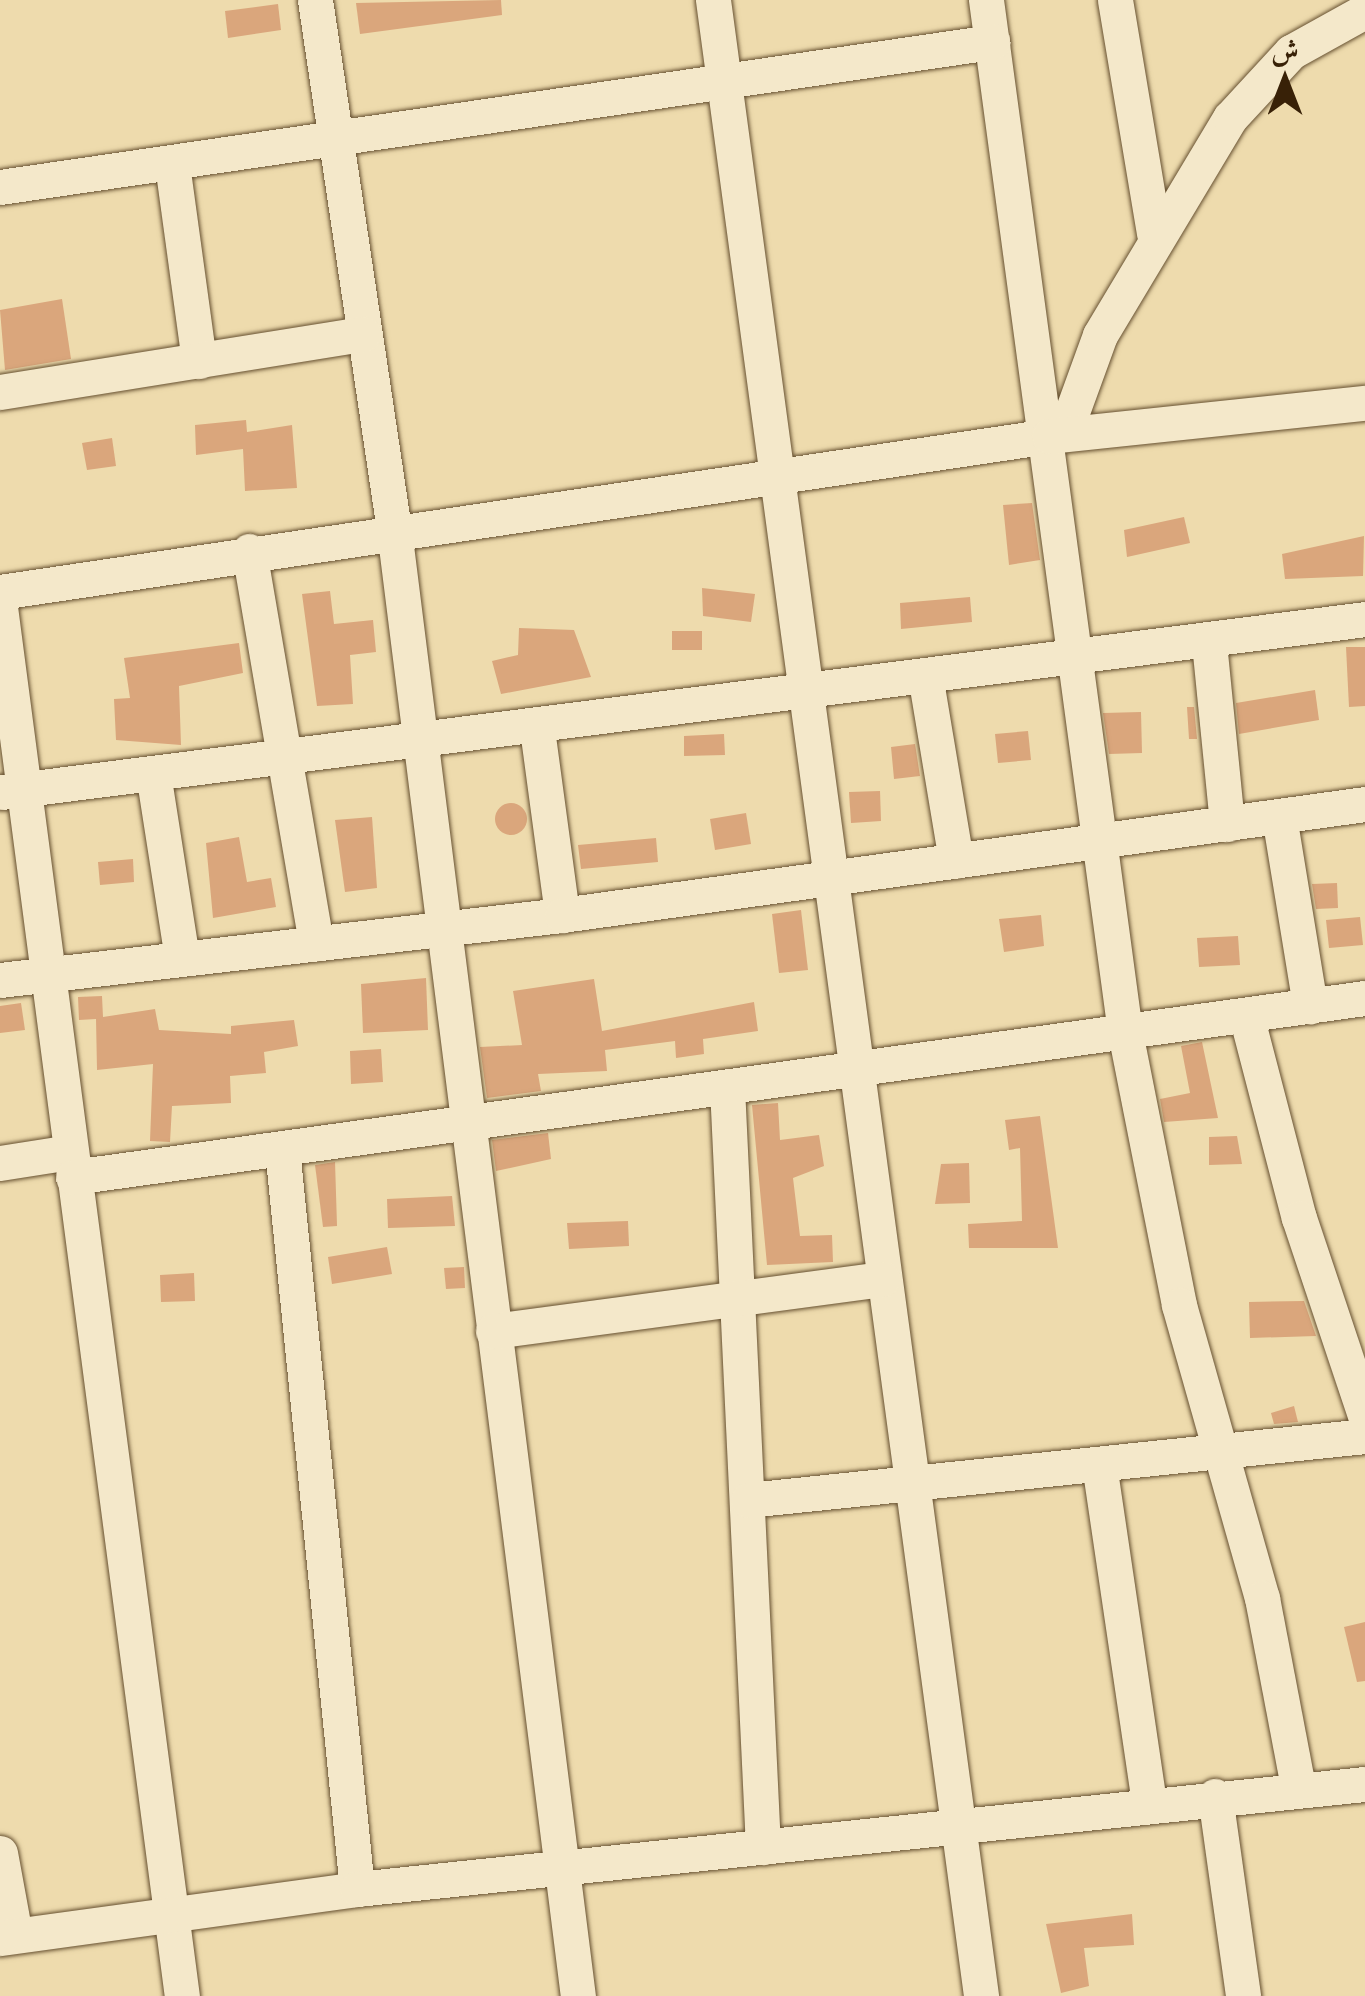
<!DOCTYPE html>
<meta charset="utf-8">
<style>
body{margin:0}
#map{position:relative;width:1365px;height:1996px;overflow:hidden;background:#eedbad;font-family:"Libre Caslon Text",Amiri,serif}
div>[style]{position:absolute}
.building>*{inset:0;background:#daa67c}
.round{border-radius:50%}
.roads{filter:drop-shadow(0 0 2px #665030) drop-shadow(0 0 2px #665030)}
.minor>*{height:35px;margin:-17.5px;padding:0 17.5px;transform-origin:17.5px;border-radius:17.5px;background:#f4e8ca}
span{translate:-50% -50%;white-space:nowrap;text-align:center;line-height:1.15;-webkit-text-stroke:8px #f4e8ca;paint-order:stroke}
.north{position:absolute;left:1235px;top:30px;width:100px;height:100px;-webkit-text-stroke:8px #f4e8ca;paint-order:stroke;rotate:0deg;font-size:28px;font-weight:700;line-height:40px;text-align:center;color:#382107}
.north::after{content:'';display:block;margin:auto;width:35px;height:45px;background:#382107;clip-path:polygon(50% 0,100% 100%,50% 72%,0 100%)}
</style>
<div id="map">
<div class="building">
<div style="clip-path:polygon(501px 0,502px 15px,360px 34px,356px 3px)"></div>
<div style="clip-path:polygon(278px 4px,281px 30px,228px 38px,225px 11px)"></div>
<div style="clip-path:polygon(62px 299px,71px 359px,5px 370px,0 310px)"></div>
<div style="clip-path:polygon(246px 420px,247px 432px,292px 425px,297px 488px,245px 491px,243px 449px,196px 455px,195px 425px)"></div>
<div style="clip-path:polygon(112px 438px,116px 466px,87px 470px,82px 443px)"></div>
<div style="clip-path:polygon(1032px 503px,1040px 560px,1009px 565px,1003px 505px)"></div>
<div style="clip-path:polygon(1184px 517px,1190px 543px,1127px 557px,1124px 530px)"></div>
<div style="clip-path:polygon(1364px 536px,1363px 576px,1285px 579px,1282px 554px)"></div>
<div style="clip-path:polygon(702px 588px,755px 594px,751px 622px,703px 616px)"></div>
<div style="clip-path:polygon(330px 591px,334px 624px,373px 620px,376px 652px,350px 655px,353px 704px,317px 706px,302px 594px)"></div>
<div style="clip-path:polygon(970px 597px,972px 622px,901px 629px,900px 603px)"></div>
<div style="clip-path:polygon(519px 628px,574px 630px,591px 677px,501px 694px,492px 661px,518px 655px)"></div>
<div style="clip-path:polygon(672px 631px,702px 631px,702px 650px,672px 650px)"></div>
<div style="clip-path:polygon(239px 643px,243px 673px,179px 686px,181px 745px,116px 740px,114px 699px,130px 698px,124px 658px)"></div>
<div style="clip-path:polygon(1346px 647px,1365px 647px,1365px 706px,1349px 707px)"></div>
<div style="clip-path:polygon(1315px 690px,1319px 720px,1239px 734px,1236px 703px)"></div>
<div style="clip-path:polygon(1187px 707px,1194px 707px,1197px 739px,1189px 739px)"></div>
<div style="clip-path:polygon(1141px 712px,1142px 753px,1109px 754px,1103px 713px)"></div>
<div style="clip-path:polygon(1028px 731px,1031px 760px,998px 763px,995px 734px)"></div>
<div style="clip-path:polygon(724px 734px,725px 755px,684px 756px,684px 736px)"></div>
<div style="clip-path:polygon(915px 744px,920px 776px,894px 779px,891px 747px)"></div>
<div style="clip-path:polygon(880px 791px,881px 821px,851px 823px,849px 792px)"></div>
<div class="round" style="left:495px;top:803px;width:32px;height:32px"></div>
<div style="clip-path:polygon(746px 813px,751px 844px,715px 850px,710px 819px)"></div>
<div style="clip-path:polygon(372px 817px,377px 888px,345px 892px,335px 820px)"></div>
<div style="clip-path:polygon(239px 837px,247px 882px,271px 878px,276px 907px,213px 918px,206px 843px)"></div>
<div style="clip-path:polygon(656px 838px,658px 862px,581px 869px,578px 845px)"></div>
<div style="clip-path:polygon(133px 859px,134px 882px,100px 885px,98px 862px)"></div>
<div style="clip-path:polygon(1337px 883px,1338px 908px,1316px 909px,1312px 884px)"></div>
<div style="clip-path:polygon(801px 910px,808px 970px,779px 973px,772px 914px)"></div>
<div style="clip-path:polygon(1041px 915px,1044px 946px,1004px 952px,999px 919px)"></div>
<div style="clip-path:polygon(1360px 917px,1363px 945px,1329px 948px,1326px 920px)"></div>
<div style="clip-path:polygon(1238px 936px,1240px 965px,1199px 967px,1197px 938px)"></div>
<div style="clip-path:polygon(426px 978px,428px 1030px,363px 1033px,361px 984px)"></div>
<div style="clip-path:polygon(594px 979px,602px 1031px,754px 1002px,758px 1031px,703px 1039px,704px 1054px,676px 1058px,675px 1041px,605px 1050px,607px 1071px,538px 1074px,541px 1091px,487px 1098px,480px 1047px,522px 1045px,513px 991px)"></div>
<div style="clip-path:polygon(102px 996px,103px 1017px,155px 1009px,159px 1030px,231px 1034px,231px 1026px,294px 1020px,298px 1046px,264px 1052px,266px 1073px,230px 1076px,231px 1103px,172px 1106px,170px 1142px,150px 1141px,153px 1064px,97px 1070px,96px 1019px,79px 1020px,78px 997px)"></div>
<div style="clip-path:polygon(21px 1003px,25px 1030px,0 1033px,0 1006px)"></div>
<div style="clip-path:polygon(1202px 1042px,1218px 1118px,1164px 1122px,1160px 1099px,1190px 1093px,1181px 1046px)"></div>
<div style="clip-path:polygon(381px 1049px,383px 1082px,351px 1084px,350px 1051px)"></div>
<div style="clip-path:polygon(778px 1103px,780px 1140px,819px 1135px,824px 1166px,793px 1178px,800px 1236px,832px 1235px,833px 1262px,767px 1265px,752px 1105px)"></div>
<div style="clip-path:polygon(1040px 1116px,1058px 1248px,969px 1248px,968px 1224px,1022px 1221px,1020px 1148px,1009px 1150px,1005px 1120px)"></div>
<div style="clip-path:polygon(548px 1133px,551px 1159px,496px 1171px,492px 1140px)"></div>
<div style="clip-path:polygon(1237px 1136px,1242px 1164px,1209px 1165px,1209px 1137px)"></div>
<div style="clip-path:polygon(335px 1162px,337px 1226px,323px 1227px,315px 1165px)"></div>
<div style="clip-path:polygon(969px 1163px,970px 1203px,935px 1204px,941px 1164px)"></div>
<div style="clip-path:polygon(452px 1196px,455px 1226px,388px 1228px,387px 1199px)"></div>
<div style="clip-path:polygon(628px 1221px,629px 1246px,569px 1249px,567px 1223px)"></div>
<div style="clip-path:polygon(387px 1247px,392px 1274px,332px 1284px,328px 1257px)"></div>
<div style="clip-path:polygon(464px 1267px,465px 1288px,446px 1289px,444px 1268px)"></div>
<div style="clip-path:polygon(194px 1273px,195px 1301px,161px 1302px,160px 1275px)"></div>
<div style="clip-path:polygon(1304px 1301px,1316px 1336px,1250px 1338px,1249px 1302px)"></div>
<div style="clip-path:polygon(1294px 1406px,1298px 1422px,1274px 1424px,1271px 1413px)"></div>
<div style="clip-path:polygon(1365px 1622px,1365px 1681px,1357px 1682px,1344px 1627px)"></div>
<div style="clip-path:polygon(1132px 1914px,1134px 1945px,1084px 1948px,1089px 1986px,1061px 1993px,1046px 1924px)"></div>
</div>
<div class="roads">
<div class="minor">
<div style="left:315px;top:0;width:536px;rotate:81.52deg"></div>
<div style="left:394px;top:530px;width:1478px;rotate:82.85deg"></div>
<div style="left:713px;top:0;width:2014px;rotate:82.35deg"></div>
<div style="left:986px;top:0;width:1041px;rotate:82.33deg"></div>
<div style="left:1125px;top:1032px;width:278px;rotate:78.8deg"></div>
<div style="left:1179px;top:1305px;width:305px;rotate:74.2deg"></div>
<div style="left:1262px;top:1598px;width:192px;rotate:79.2deg"></div>
<div style="left:1115px;top:0;width:237px;rotate:80.5deg"></div>
<div style="left:172px;top:164px;width:199px;rotate:82.2deg"></div>
<div style="left:0;top:187px;width:1003px;rotate:-8.32deg"></div>
<div style="left:0;top:392px;width:368px;rotate:-9.1deg"></div>
<div style="left:1064px;top:434px;width:105px;rotate:-70deg"></div>
<div style="left:1100px;top:335px;width:253px;rotate:-59.1deg"></div>
<div style="left:1230px;top:118px;width:90px;rotate:-47.3deg"></div>
<div style="left:1291px;top:52px;width:85px;rotate:-29deg"></div>
<div style="left:249px;top:551px;width:398px;rotate:80.3deg"></div>
<div style="left:0;top:592px;width:1061px;rotate:-8.46deg"></div>
<div style="left:1049px;top:436px;width:318px;rotate:-6deg"></div>
<div style="left:0;top:607px;width:1401px;rotate:82.54deg"></div>
<div style="left:1209px;top:643px;width:182px;rotate:84.3deg"></div>
<div style="left:926px;top:681px;width:182px;rotate:80.5deg"></div>
<div style="left:537px;top:729px;width:188px;rotate:82.3deg"></div>
<div style="left:153px;top:773px;width:188px;rotate:81.1deg"></div>
<div style="left:2px;top:792px;width:1374px;rotate:-7.23deg"></div>
<div style="left:1279px;top:816px;width:193px;rotate:80.7deg"></div>
<div style="left:0;top:980px;width:566px;rotate:-6.6deg"></div>
<div style="left:562px;top:915px;width:811px;rotate:-7.87deg"></div>
<div style="left:1246px;top:1015px;width:210px;rotate:75.4deg"></div>
<div style="left:1299px;top:1218px;width:208px;rotate:71.5deg"></div>
<div style="left:727px;top:1087px;width:761px;rotate:87.29deg"></div>
<div style="left:282px;top:1149px;width:744px;rotate:84.21deg"></div>
<div style="left:0;top:1163px;width:71px;rotate:-8.9deg"></div>
<div style="left:73px;top:1177px;width:1304px;rotate:-7.89deg"></div>
<div style="left:493px;top:1331px;width:393px;rotate:-7.6deg"></div>
<div style="left:1099px;top:1464px;width:344px;rotate:81.6deg"></div>
<div style="left:748px;top:1500px;width:620px;rotate:-5.92deg"></div>
<div style="left:1215px;top:1796px;width:202px;rotate:82deg"></div>
<div style="left:0;top:1853px;width:83px;rotate:79.6deg"></div>
<div style="left:0;top:1938px;width:360px;rotate:-7.8deg"></div>
<div style="left:357px;top:1889px;width:1013px;rotate:-5.95deg"></div>
</div>
</div>
<div class="north">ش</div>
</div>
